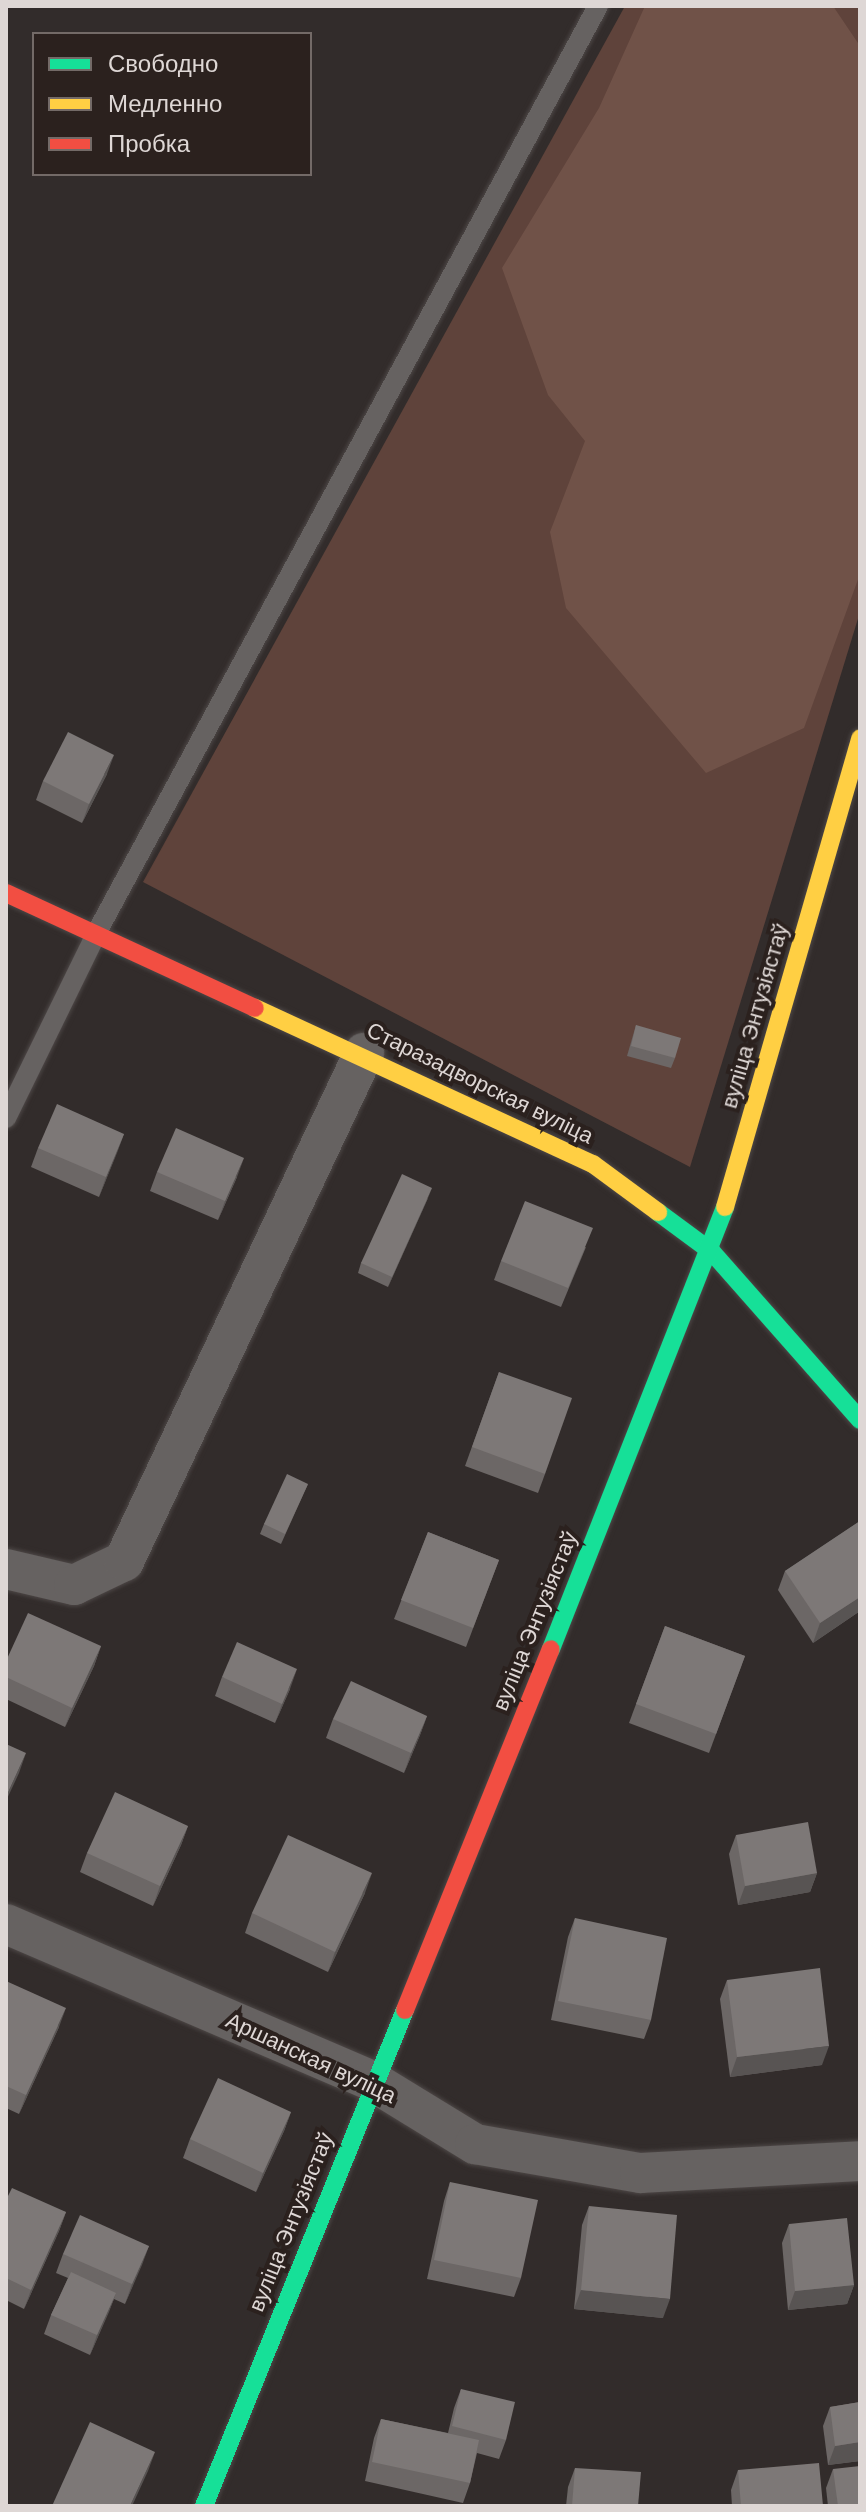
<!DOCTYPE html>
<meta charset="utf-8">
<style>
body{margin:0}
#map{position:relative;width:866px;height:2512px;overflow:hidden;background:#322c2b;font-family:Arial,sans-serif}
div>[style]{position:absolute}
.green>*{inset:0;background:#5f433b}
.forest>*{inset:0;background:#705248}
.roads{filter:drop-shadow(0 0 2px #4d4746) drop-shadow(0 0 2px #4d4746)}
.lane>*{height:20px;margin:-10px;padding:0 10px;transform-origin:10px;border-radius:10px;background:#666261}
.street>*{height:40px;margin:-20px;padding:0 20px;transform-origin:20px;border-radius:20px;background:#666261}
.fast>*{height:18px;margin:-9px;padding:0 9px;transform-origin:9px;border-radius:9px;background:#16e098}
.slow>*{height:18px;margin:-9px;padding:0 9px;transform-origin:9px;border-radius:9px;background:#ffcf43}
.jam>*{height:18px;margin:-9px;padding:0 9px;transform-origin:9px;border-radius:9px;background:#f24e42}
.wall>*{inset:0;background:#6c6766}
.shaded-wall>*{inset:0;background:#585453}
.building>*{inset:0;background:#7d7877}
span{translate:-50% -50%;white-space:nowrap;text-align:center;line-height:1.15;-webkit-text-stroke:8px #2b211e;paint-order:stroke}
.street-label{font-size:22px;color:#ded7d5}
.frame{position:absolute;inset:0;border:8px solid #ded7d5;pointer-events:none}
.legend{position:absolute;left:32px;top:32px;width:280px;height:144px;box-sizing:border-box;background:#2b211e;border:2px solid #736a67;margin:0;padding:10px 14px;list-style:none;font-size:24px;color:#ded7d5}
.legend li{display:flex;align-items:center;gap:16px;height:40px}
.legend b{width:40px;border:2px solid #736a67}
</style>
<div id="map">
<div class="green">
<div style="clip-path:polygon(625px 6px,860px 6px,860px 612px,690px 1167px,143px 882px)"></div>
</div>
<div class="forest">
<div style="clip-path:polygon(645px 6px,833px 6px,860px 46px,860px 574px,804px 728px,706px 773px,566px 608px,550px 532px,585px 441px,548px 395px,502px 268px,599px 108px)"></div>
</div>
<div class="roads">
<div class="lane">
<div style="left:6px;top:1118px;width:209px;rotate:-63.9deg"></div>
<div style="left:98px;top:930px;width:1051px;rotate:-61.58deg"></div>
</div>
<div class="street">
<div style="left:6px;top:1569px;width:70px;rotate:13.2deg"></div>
<div style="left:74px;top:1585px;width:55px;rotate:-25.6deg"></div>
<div style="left:124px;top:1561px;width:562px;rotate:-64.71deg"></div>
<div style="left:6px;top:1924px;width:398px;rotate:23.2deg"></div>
<div style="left:372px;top:2081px;width:121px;rotate:31.5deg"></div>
<div style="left:475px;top:2144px;width:168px;rotate:10deg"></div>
<div style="left:640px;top:2173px;width:220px;rotate:-3.1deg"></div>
</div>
<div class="fast">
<div style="left:658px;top:1212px;width:67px;rotate:36.5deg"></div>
<div style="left:712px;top:1252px;width:224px;rotate:48.6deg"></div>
<div style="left:551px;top:1649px;width:475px;rotate:-68.5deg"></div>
<div style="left:204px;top:2506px;width:535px;rotate:-67.94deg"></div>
</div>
<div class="slow">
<div style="left:255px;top:1008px;width:372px;rotate:24.8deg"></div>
<div style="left:593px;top:1164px;width:81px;rotate:36.4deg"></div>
<div style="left:725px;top:1207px;width:488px;rotate:-73.9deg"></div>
</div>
<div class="jam">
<div style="left:6px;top:893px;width:274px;rotate:24.8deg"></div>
<div style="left:405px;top:2010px;width:389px;rotate:-68deg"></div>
</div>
</div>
<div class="wall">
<div style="clip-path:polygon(107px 774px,82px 823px,36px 800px,43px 781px)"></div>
<div style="clip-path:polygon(636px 1025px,675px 1058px,671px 1068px,627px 1056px)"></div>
<div style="clip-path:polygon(124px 1134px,99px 1197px,31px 1167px,38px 1148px)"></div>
<div style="clip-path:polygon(157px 1172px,237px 1177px,218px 1220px,150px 1191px)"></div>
<div style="clip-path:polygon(428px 1198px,388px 1287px,358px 1273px,361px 1263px)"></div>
<div style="clip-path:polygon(586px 1247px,561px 1307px,494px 1280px,501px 1261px)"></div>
<div style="clip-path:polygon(499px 1372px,545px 1474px,538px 1493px,465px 1466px)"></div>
<div style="clip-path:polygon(308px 1484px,281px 1544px,260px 1534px,264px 1524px)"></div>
<div style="clip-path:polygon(860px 1521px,860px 1611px,813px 1643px,778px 1590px,785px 1571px)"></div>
<div style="clip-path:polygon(428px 1532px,499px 1560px,466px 1647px,394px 1619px)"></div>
<div style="clip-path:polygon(665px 1626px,745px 1656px,709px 1753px,629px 1723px)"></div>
<div style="clip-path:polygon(101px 1646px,94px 1666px,65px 1727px,6px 1699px,6px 1661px)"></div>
<div style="clip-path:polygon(222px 1677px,290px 1689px,275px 1723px,215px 1696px)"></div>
<div style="clip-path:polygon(427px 1716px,420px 1735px,404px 1773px,326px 1738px,333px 1719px)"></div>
<div style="clip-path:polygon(188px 1826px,181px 1845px,153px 1906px,80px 1872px,87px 1853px)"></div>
<div style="clip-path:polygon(736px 1835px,817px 1873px,810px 1892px,738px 1905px,729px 1854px)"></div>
<div style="clip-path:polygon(365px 1893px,328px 1972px,245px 1933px,252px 1913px)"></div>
<div style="clip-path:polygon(575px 1918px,651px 2020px,644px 2039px,551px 2020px,568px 1937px)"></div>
<div style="clip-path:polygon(727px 1980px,822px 2065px,730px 2077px,720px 1999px)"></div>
<div style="clip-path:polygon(6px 1981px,59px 2027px,19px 2114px,6px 2108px)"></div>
<div style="clip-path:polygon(291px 2112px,284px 2131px,256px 2192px,183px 2158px,190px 2139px)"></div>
<div style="clip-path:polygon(450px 2182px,521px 2278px,514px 2297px,427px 2279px,444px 2201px)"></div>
<div style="clip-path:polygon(6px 2200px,66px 2212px,59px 2231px,24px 2309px,6px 2300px)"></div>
<div style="clip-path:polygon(589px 2206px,663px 2318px,574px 2309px,582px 2225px)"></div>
<div style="clip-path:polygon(789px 2224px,854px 2285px,847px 2304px,788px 2310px,782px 2243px)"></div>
<div style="clip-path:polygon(149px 2246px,125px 2304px,114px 2299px,90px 2355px,44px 2334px,51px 2315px,68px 2278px,56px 2273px,63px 2254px)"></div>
<div style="clip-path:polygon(461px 2389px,506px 2440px,499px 2459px,477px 2453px,470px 2483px,463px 2503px,365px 2481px,374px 2438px,381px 2419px,448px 2433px,454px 2408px)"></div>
<div style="clip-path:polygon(860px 2402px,860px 2461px,828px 2465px,823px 2426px,830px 2407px)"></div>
<div style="clip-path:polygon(575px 2468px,638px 2506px,566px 2506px,568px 2487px)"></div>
<div style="clip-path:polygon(833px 2469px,860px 2506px,828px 2506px,826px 2488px)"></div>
<div style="clip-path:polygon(738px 2470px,823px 2506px,732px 2506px,731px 2490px)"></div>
</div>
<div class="shaded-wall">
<div style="clip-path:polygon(114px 755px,107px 774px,82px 823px,89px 804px)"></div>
<div style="clip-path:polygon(124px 1134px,117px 1153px,99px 1197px,106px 1177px)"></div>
<div style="clip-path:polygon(244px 1158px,237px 1177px,218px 1220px,225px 1201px)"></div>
<div style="clip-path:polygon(432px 1188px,428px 1198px,388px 1287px,392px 1277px)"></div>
<div style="clip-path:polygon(860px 1597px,860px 1611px,813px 1643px,820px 1623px)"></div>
<div style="clip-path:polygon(101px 1646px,94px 1666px,65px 1727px,72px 1708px)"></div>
<div style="clip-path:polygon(297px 1669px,290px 1689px,275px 1723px,282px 1704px)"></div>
<div style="clip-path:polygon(427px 1716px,420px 1735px,404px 1773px,411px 1753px)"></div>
<div style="clip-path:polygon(26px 1753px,19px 1773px,6px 1801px,6px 1797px)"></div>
<div style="clip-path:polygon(188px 1826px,181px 1845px,153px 1906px,160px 1886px)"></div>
<div style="clip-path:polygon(372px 1873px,365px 1893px,328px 1972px,335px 1952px)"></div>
<div style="clip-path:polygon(817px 1873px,810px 1892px,738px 1905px,745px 1886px)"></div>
<div style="clip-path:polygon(66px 2008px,59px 2027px,19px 2114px,26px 2095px)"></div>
<div style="clip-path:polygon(829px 2046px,822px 2065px,730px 2077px,737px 2057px)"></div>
<div style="clip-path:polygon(291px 2112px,284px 2131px,256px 2192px,263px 2173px)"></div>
<div style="clip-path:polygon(66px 2212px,59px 2231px,24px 2309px,31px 2290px)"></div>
<div style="clip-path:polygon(149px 2246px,142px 2265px,125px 2304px,132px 2284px)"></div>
<div style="clip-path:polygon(854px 2285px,847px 2304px,788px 2310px,795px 2291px)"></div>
<div style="clip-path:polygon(581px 2290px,670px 2299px,663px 2318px,574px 2309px)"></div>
<div style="clip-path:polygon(116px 2293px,109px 2312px,90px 2355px,97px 2335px)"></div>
<div style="clip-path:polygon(860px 2442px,860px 2461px,828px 2465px,835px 2446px)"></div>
<div style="clip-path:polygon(155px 2452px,148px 2471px,132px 2506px,130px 2506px)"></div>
</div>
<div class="building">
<div style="clip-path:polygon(68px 732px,114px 755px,89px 804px,43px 781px)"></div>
<div style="clip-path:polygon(636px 1025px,681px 1038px,675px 1058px,631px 1046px)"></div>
<div style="clip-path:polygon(57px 1104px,124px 1134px,106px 1177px,38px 1148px)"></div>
<div style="clip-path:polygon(176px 1128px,244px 1158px,225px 1201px,157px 1172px)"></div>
<div style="clip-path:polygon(402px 1174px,432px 1188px,392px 1277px,361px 1263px)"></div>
<div style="clip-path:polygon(525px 1201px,593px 1228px,568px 1288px,501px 1261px)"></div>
<div style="clip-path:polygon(499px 1372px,572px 1398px,545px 1474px,472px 1447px)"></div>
<div style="clip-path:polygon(287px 1474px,308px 1484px,285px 1534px,264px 1524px)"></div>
<div style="clip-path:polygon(860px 1521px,860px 1597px,820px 1623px,785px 1571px)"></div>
<div style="clip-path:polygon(428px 1532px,499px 1560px,473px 1628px,401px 1600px)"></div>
<div style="clip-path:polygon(28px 1613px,101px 1646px,72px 1708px,6px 1677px,6px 1661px)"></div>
<div style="clip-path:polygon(665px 1626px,745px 1656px,716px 1734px,636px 1704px)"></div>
<div style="clip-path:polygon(237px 1642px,297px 1669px,282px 1704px,222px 1677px)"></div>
<div style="clip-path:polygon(351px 1681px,427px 1716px,411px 1753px,333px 1719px)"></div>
<div style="clip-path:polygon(6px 1744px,26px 1753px,6px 1797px)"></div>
<div style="clip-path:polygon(115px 1792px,188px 1826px,160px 1886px,87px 1853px)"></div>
<div style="clip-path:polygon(808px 1822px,817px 1873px,745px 1886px,736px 1835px)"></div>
<div style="clip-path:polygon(288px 1835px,372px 1873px,335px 1952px,252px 1913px)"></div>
<div style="clip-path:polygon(575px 1918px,667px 1938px,651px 2020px,558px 2001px)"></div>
<div style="clip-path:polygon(820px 1968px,829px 2046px,737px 2057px,727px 1980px)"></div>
<div style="clip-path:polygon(6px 1981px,66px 2008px,26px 2095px,6px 2086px)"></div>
<div style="clip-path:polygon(218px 2078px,291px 2112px,263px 2173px,190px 2139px)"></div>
<div style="clip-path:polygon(450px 2182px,538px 2200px,521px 2278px,434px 2260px)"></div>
<div style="clip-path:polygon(12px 2188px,66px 2212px,31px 2290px,6px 2278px,6px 2200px)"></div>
<div style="clip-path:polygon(589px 2206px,677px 2215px,670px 2299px,581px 2290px)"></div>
<div style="clip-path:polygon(80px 2215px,149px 2246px,132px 2284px,63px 2254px)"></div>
<div style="clip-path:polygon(847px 2218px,854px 2285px,795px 2291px,789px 2224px)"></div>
<div style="clip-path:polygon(71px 2272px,116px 2293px,97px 2335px,51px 2315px)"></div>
<div style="clip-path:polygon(461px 2389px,515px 2402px,506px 2440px,452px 2426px)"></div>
<div style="clip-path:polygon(860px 2402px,860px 2442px,835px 2446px,830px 2407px)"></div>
<div style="clip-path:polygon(381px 2419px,479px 2440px,470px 2483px,372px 2462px)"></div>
<div style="clip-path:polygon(90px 2422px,155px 2452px,130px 2506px,52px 2506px)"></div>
<div style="clip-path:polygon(819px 2463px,823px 2506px,741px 2506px,738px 2470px)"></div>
<div style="clip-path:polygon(860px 2466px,860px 2506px,838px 2506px,833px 2469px)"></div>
<div style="clip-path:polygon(575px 2468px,641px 2472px,638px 2506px,572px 2506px)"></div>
</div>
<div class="street-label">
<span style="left:755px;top:1016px;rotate:-74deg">вуліца Энтузіястаў</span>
<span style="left:480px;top:1083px;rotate:26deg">Старазадворская вуліца</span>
<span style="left:535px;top:1621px;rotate:-68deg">вуліца Энтузіястаў</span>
<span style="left:311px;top:2058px;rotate:25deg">Аршанская вуліца</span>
<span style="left:291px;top:2222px;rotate:-68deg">вуліца Энтузіястаў</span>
</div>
<div class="frame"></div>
<ul class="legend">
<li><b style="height:10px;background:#16e098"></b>Свободно</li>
<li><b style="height:10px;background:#ffcf43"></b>Медленно</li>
<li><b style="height:10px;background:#f24e42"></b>Пробка</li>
</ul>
</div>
